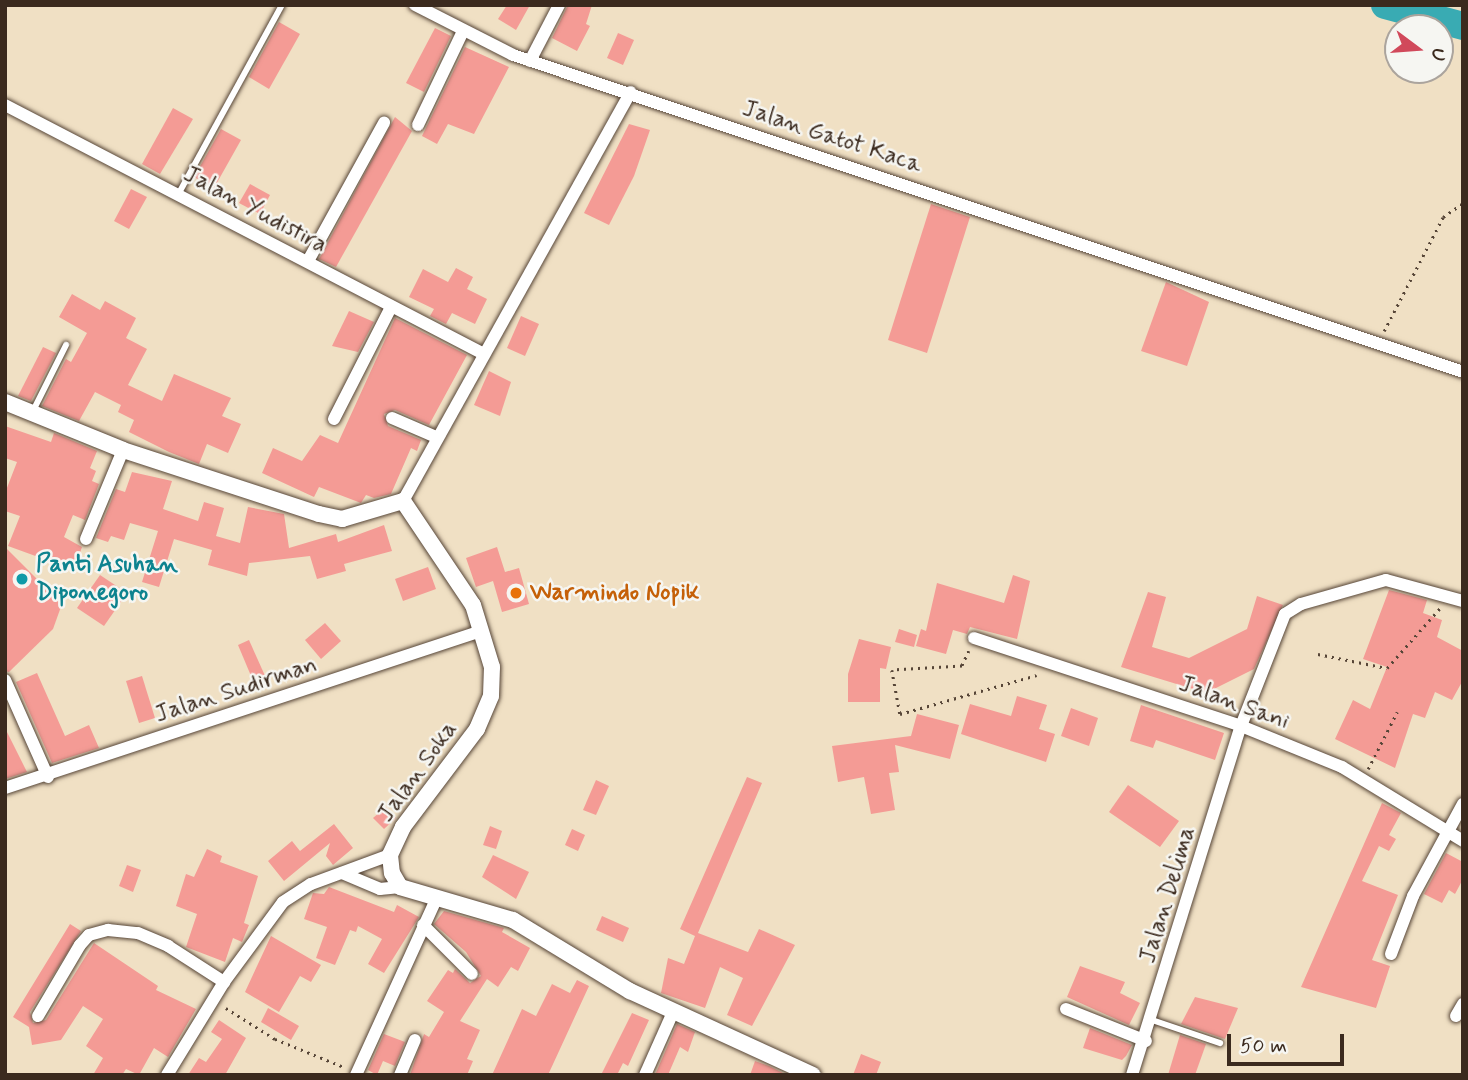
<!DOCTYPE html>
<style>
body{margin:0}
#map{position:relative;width:1468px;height:1080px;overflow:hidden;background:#f0e0c4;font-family:Mynerve,sans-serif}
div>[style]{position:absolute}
.river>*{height:28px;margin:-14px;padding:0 14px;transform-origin:14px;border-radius:14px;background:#39abb3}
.building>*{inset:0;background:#f49b95}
.path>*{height:2.5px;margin-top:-1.25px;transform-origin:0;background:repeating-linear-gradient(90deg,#564537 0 2px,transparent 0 7px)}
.roads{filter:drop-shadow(0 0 2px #564537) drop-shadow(0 0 2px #564537)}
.service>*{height:6px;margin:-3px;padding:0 3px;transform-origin:3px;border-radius:3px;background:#fff}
.minor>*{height:12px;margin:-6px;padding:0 6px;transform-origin:6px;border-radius:6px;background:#fff}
.tertiary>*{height:16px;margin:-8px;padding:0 8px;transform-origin:8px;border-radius:8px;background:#fff}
.dots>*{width:19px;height:19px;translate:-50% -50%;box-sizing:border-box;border:4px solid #f6f6f2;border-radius:50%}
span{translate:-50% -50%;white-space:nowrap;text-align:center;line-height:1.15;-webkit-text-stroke:5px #f6f6f2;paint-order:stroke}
.street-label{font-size:24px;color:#3b2a1e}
.culture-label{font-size:24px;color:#0d838f;font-weight:700}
.left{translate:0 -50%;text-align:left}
.food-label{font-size:24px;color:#c56008;font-weight:700}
.frame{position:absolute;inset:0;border:7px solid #3b2a1e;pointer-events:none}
.north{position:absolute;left:1384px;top:14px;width:70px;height:70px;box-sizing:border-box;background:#f6f6f2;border:2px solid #aba49d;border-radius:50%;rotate:106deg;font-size:19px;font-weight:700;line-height:28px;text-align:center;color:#3b2a1e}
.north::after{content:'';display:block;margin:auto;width:24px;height:32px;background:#d1495b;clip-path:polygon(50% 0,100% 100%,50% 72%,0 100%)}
.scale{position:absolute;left:1227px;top:1034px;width:117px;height:32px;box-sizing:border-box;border:4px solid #3b2a1e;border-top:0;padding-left:9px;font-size:21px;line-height:24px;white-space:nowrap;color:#3b2a1e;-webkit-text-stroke:5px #f6f6f2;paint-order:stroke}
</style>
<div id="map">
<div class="river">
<div style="left:1385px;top:5px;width:81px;rotate:15.1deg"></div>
</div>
<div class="building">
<div style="clip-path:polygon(507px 5px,530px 5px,516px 30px,498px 19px)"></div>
<div style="clip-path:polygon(568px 5px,592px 5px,586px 24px,590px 26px,577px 51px,552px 38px)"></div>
<div style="clip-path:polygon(279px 22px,300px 34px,269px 89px,249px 77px)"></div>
<div style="clip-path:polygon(435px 28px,451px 36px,424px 92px,406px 83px)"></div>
<div style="clip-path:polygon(618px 33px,634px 40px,623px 65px,607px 58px)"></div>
<div style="clip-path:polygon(465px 47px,509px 67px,474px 134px,448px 124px,437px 144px,422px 136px)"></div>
<div style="clip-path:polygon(173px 108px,193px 119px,160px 174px,142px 164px)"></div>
<div style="clip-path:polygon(395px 117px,412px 131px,336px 267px,319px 259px)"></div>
<div style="clip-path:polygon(629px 124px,650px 130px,634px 176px,609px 225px,584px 213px)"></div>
<div style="clip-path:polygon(221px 129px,241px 140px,214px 188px,194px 177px)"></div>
<div style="clip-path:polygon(250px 184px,270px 195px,260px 214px,239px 203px)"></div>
<div style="clip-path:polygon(131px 189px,147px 197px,129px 229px,114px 221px)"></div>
<div style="clip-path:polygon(931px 204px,970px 217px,927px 353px,888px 340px)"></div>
<div style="clip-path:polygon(456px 268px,473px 277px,467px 289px,487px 299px,475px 324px,452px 313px,446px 324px,430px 316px,434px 309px,409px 297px,423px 269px,448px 282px)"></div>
<div style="clip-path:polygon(1166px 282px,1209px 302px,1187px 366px,1141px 351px)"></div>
<div style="clip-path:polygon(72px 294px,100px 310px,105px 301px,136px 318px,126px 338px,147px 349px,128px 385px,162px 401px,174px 374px,231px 398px,222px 416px,241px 424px,228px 453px,207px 444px,199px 464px,169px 452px,129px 432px,134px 420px,118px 412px,121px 405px,95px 392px,79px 421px,42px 406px,66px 359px,71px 362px,87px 333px,59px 317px)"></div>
<div style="clip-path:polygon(349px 311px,374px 322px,358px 352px,332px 346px)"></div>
<div style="clip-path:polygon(521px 316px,539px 324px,525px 356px,507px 348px)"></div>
<div style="clip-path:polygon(395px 318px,467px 355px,429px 425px,395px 410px,384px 414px,388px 426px,421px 440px,417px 451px,411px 448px,391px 494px,374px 498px,366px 495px,361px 503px,319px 487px,314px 497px,262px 473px,273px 448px,302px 461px,320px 435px,338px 443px)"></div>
<div style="clip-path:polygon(43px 347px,56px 353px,31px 401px,18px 396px)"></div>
<div style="clip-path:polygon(489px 371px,511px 382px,500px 416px,474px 405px)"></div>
<div style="clip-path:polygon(5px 426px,51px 442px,54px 433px,97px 451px,90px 468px,96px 471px,92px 481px,99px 484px,85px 520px,73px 515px,64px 537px,82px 547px,74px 570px,8px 546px,20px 516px,5px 511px,5px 493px,17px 462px,5px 458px)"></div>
<div style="clip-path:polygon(132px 472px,172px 481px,163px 509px,198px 521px,204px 502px,224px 508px,216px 536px,240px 543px,248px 507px,284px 514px,289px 548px,336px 534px,338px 542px,384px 525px,392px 551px,344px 564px,346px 571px,317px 579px,310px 556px,249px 563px,247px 576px,208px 565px,212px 550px,174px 539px,159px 587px,142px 582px,158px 531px,130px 523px,124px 540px,111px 536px,108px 542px,96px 538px,116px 489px,125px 492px)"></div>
<div style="clip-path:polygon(5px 547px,62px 604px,53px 629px,9px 672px,5px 671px)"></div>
<div style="clip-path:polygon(497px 547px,505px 572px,519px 568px,529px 604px,502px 612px,493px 581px,476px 587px,466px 558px)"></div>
<div style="clip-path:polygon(428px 567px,436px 589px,403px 601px,395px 579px)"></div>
<div style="clip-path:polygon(100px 575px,127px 593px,104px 626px,77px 608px)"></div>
<div style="clip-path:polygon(1013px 575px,1030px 581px,1017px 639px,970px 627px,967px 634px,953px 630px,946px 654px,916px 646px,921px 629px,926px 631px,937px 583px,1004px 603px)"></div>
<div style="clip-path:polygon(1389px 590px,1427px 600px,1423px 613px,1442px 620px,1437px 637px,1463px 651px,1463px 680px,1452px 700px,1435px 692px,1425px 718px,1413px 714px,1395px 768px,1335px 739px,1353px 700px,1370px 709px,1387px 667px,1363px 659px)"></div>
<div style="clip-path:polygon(1148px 592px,1166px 597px,1152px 647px,1189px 658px,1247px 629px,1257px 596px,1283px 605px,1254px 669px,1206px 693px,1121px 667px)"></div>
<div style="clip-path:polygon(325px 623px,341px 641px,321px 659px,305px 640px)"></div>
<div style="clip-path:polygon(899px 629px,917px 635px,914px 647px,895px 642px)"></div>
<div style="clip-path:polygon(859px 639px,891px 647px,886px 669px,880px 668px,880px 702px,848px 702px,848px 674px)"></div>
<div style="clip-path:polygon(249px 640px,266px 678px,254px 683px,238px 645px)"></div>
<div style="clip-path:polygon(37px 673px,65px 736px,89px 725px,99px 748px,52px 763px,16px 682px)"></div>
<div style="clip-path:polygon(142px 676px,155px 718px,139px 723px,126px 681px)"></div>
<div style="clip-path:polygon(1017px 696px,1047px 705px,1039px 729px,1055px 734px,1046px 762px,961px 734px,970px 704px,1011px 716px)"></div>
<div style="clip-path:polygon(1141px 705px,1224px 733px,1215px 760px,1156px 740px,1153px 748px,1130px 741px)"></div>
<div style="clip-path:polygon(1071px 708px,1098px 718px,1089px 746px,1061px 736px)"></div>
<div style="clip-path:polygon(917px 714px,959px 725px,950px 759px,895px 745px,899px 772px,889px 773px,895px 810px,871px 814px,864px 777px,838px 782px,832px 746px,911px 736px)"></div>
<div style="clip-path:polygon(5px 728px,27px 772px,5px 779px)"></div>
<div style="clip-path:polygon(747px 777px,762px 783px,698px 933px,748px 952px,759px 929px,795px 945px,752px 1026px,727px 1015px,743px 978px,720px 967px,705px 1008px,661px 993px,668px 958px,684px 964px,695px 936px,680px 929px)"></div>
<div style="clip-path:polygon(596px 780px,609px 786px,596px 815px,583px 810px)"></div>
<div style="clip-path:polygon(1128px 785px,1179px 821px,1160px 847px,1109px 812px)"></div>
<div style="clip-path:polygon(1382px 803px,1401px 813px,1389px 835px,1396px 839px,1389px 851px,1379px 846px,1362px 881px,1398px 895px,1372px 960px,1390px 966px,1376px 1008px,1301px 987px)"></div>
<div style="clip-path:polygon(386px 807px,396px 818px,384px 829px,373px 818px)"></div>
<div style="clip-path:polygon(334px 824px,353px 848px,333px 865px,326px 856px,330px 843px,284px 881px,268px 861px,292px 841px,300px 851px)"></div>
<div style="clip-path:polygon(490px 826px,502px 831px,496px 849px,483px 845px)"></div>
<div style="clip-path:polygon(572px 829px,585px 835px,578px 851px,565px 845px)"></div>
<div style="clip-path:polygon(207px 849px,222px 856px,220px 862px,258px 876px,244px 923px,249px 925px,242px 942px,233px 938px,225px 962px,186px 947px,197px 914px,176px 906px,186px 874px,194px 877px)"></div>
<div style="clip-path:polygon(1446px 853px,1463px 862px,1463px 879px,1455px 894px,1449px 890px,1442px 903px,1424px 894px)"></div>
<div style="clip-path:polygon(493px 855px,529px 872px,516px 899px,482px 877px)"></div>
<div style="clip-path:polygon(127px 865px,141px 870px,133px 892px,119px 886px)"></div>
<div style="clip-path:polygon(329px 887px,394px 912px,397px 905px,419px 917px,384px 973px,368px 964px,382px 939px,358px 926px,356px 932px,350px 930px,335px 965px,316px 958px,327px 927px,304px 919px,313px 893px,324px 894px)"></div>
<div style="clip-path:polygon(444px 911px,504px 928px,502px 932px,530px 948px,518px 971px,511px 967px,498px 987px,487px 979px,460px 1021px,480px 1030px,467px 1059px,473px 1061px,467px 1075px,410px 1075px,424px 1034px,429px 1037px,444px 1012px,427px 1001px,448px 970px,453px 973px,455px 969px,470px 983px,481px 976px,466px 952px,434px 924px)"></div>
<div style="clip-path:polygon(602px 916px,629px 928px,623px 942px,596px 930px)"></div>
<div style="clip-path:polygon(70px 924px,81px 931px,30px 1012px,33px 1023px,46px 1020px,94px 943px,158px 986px,156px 990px,196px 1009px,168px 1057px,154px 1048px,139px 1075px,126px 1069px,122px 1075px,93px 1075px,103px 1058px,86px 1046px,103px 1019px,83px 1006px,61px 1040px,32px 1045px,29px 1027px,13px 1017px)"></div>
<div style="clip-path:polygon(271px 936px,321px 965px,311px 982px,300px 976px,279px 1012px,245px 992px)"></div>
<div style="clip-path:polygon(1080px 966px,1125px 982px,1120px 993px,1140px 1003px,1129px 1025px,1067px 997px)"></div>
<div style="clip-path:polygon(577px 980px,589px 986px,548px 1075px,492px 1075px,522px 1009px,536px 1016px,552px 984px,570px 993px)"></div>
<div style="clip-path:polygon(1195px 997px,1238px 1008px,1225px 1039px,1181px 1024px)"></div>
<div style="clip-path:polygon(268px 1008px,299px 1026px,291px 1040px,261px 1022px)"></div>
<div style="clip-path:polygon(632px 1013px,649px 1020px,628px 1066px,623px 1063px,617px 1075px,601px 1075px)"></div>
<div style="clip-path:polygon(219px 1020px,246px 1038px,225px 1075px,188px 1075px,199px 1058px,206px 1062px,222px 1039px,211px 1032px)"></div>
<div style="clip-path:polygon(677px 1024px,695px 1032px,688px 1052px,680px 1047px,668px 1075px,655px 1075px)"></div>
<div style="clip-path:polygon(1090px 1028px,1132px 1045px,1126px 1056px,1122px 1060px,1083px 1048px)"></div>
<div style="clip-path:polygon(384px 1034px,405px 1042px,395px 1066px,383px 1061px,377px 1075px,368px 1070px)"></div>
<div style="clip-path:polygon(1180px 1035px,1206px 1044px,1195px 1075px,1168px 1075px)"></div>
<div style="clip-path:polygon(861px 1054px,881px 1062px,876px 1075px,853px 1075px)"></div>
<div style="clip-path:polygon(755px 1061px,769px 1066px,787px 1075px,750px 1075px)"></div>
</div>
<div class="path">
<div style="left:1384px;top:331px;width:128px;rotate:-62.6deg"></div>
<div style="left:1443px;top:217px;width:24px;rotate:-35deg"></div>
<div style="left:969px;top:651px;width:17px;rotate:115deg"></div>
<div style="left:962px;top:666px;width:70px;rotate:176.7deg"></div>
<div style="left:892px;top:670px;width:45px;rotate:79.7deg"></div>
<div style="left:900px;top:714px;width:142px;rotate:-15.9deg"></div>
<div style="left:1318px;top:654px;width:70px;rotate:11.5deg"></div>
<div style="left:1387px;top:668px;width:80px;rotate:-48.5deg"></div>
<div style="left:1368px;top:769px;width:64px;rotate:-63deg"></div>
<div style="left:226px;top:1008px;width:58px;rotate:32.3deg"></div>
<div style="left:275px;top:1039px;width:74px;rotate:22.1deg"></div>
</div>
<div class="roads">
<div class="service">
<div style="left:179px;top:193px;width:214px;rotate:-61.3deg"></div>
<div style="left:33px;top:411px;width:74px;rotate:-63.4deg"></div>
<div style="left:1152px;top:1020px;width:72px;rotate:18.7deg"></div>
</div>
<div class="minor">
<div style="left:415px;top:5px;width:110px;rotate:27deg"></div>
<div style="left:513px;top:55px;width:1001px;rotate:18.45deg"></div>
<div style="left:530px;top:61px;width:63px;rotate:-62.6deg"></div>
<div style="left:5px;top:105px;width:540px;rotate:27.47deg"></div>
<div style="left:418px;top:125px;width:104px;rotate:-64.4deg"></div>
<div style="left:308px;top:261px;width:158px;rotate:-61.2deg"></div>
<div style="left:392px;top:418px;width:48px;rotate:23.4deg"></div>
<div style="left:334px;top:419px;width:126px;rotate:-63deg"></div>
<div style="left:403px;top:501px;width:468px;rotate:-60.9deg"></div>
<div style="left:86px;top:539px;width:96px;rotate:-67.4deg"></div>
<div style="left:974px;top:638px;width:281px;rotate:18.2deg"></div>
<div style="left:1241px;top:726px;width:109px;rotate:22.1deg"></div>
<div style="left:1342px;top:767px;width:142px;rotate:31.4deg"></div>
<div style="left:5px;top:680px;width:106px;rotate:66.1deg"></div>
<div style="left:5px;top:788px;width:501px;rotate:-18.25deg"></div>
<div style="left:342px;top:873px;width:41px;rotate:22.8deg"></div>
<div style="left:380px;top:889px;width:20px;rotate:-6deg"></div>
<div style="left:423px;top:925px;width:69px;rotate:45deg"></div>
<div style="left:1391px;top:954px;width:62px;rotate:-69.2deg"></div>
<div style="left:1413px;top:896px;width:105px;rotate:-61.5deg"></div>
<div style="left:1066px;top:1009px;width:86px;rotate:21.8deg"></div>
<div style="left:38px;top:1016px;width:82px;rotate:-59.4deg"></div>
<div style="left:80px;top:945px;width:13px;rotate:-48deg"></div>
<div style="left:89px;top:935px;width:20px;rotate:-15deg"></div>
<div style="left:108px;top:930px;width:30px;rotate:6deg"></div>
<div style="left:138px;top:933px;width:33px;rotate:23deg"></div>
<div style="left:168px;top:946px;width:67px;rotate:32.7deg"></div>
<div style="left:1456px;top:1016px;width:14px;rotate:-60deg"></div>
<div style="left:167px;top:1075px;width:109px;rotate:-58.5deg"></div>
<div style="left:224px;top:982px;width:99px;rotate:-53.6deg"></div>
<div style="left:283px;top:902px;width:33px;rotate:-33deg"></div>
<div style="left:311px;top:884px;width:84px;rotate:-20.2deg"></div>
<div style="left:356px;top:1075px;width:196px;rotate:-65.5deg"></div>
<div style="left:400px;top:1075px;width:38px;rotate:-67deg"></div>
<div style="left:645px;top:1075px;width:69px;rotate:-66deg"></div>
<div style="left:1132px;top:1075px;width:366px;rotate:-72.7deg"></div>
<div style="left:1241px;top:726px;width:120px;rotate:-68.6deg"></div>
<div style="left:1285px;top:614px;width:19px;rotate:-32deg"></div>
<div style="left:1301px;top:604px;width:88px;rotate:-15.8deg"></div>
<div style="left:1386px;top:580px;width:80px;rotate:15.3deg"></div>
</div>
<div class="tertiary">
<div style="left:5px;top:402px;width:127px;rotate:22.1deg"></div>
<div style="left:123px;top:450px;width:206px;rotate:18.1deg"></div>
<div style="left:319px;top:514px;width:24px;rotate:12deg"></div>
<div style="left:342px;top:519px;width:64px;rotate:-16.4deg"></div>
<div style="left:403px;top:501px;width:125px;rotate:56.1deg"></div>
<div style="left:473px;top:605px;width:65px;rotate:73deg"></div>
<div style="left:492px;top:667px;width:29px;rotate:92deg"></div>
<div style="left:491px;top:696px;width:36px;rotate:113deg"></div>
<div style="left:477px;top:729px;width:123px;rotate:127.1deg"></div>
<div style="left:403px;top:827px;width:31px;rotate:115deg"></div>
<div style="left:390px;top:855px;width:18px;rotate:84deg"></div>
<div style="left:392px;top:873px;width:16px;rotate:60deg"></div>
<div style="left:400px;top:887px;width:118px;rotate:16.3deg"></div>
<div style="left:513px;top:920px;width:137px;rotate:31.3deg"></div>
<div style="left:630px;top:991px;width:201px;rotate:24.7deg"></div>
</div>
</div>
<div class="dots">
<div style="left:22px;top:579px;background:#0f9aa8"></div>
<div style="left:516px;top:593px;background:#e8710a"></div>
</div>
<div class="street-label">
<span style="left:832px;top:137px;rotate:18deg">Jalan Gatot Kaca</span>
<span style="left:255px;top:210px;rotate:28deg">Jalan Yudistira</span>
<span style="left:236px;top:690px;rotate:-18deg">Jalan Sudirman</span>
<span style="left:1234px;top:703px;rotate:20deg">Jalan Sani</span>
<span style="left:418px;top:772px;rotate:-54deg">Jalan Soka</span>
<span style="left:1168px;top:895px;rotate:-73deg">Jalan Delima</span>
</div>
<div class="culture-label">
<span class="left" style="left:36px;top:579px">Panti Asuhan<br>Diponegoro</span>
</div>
<div class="food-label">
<span class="left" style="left:530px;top:593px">Warmindo Nopik</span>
</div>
<div class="frame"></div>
<div class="north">U</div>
<div class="scale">50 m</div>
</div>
